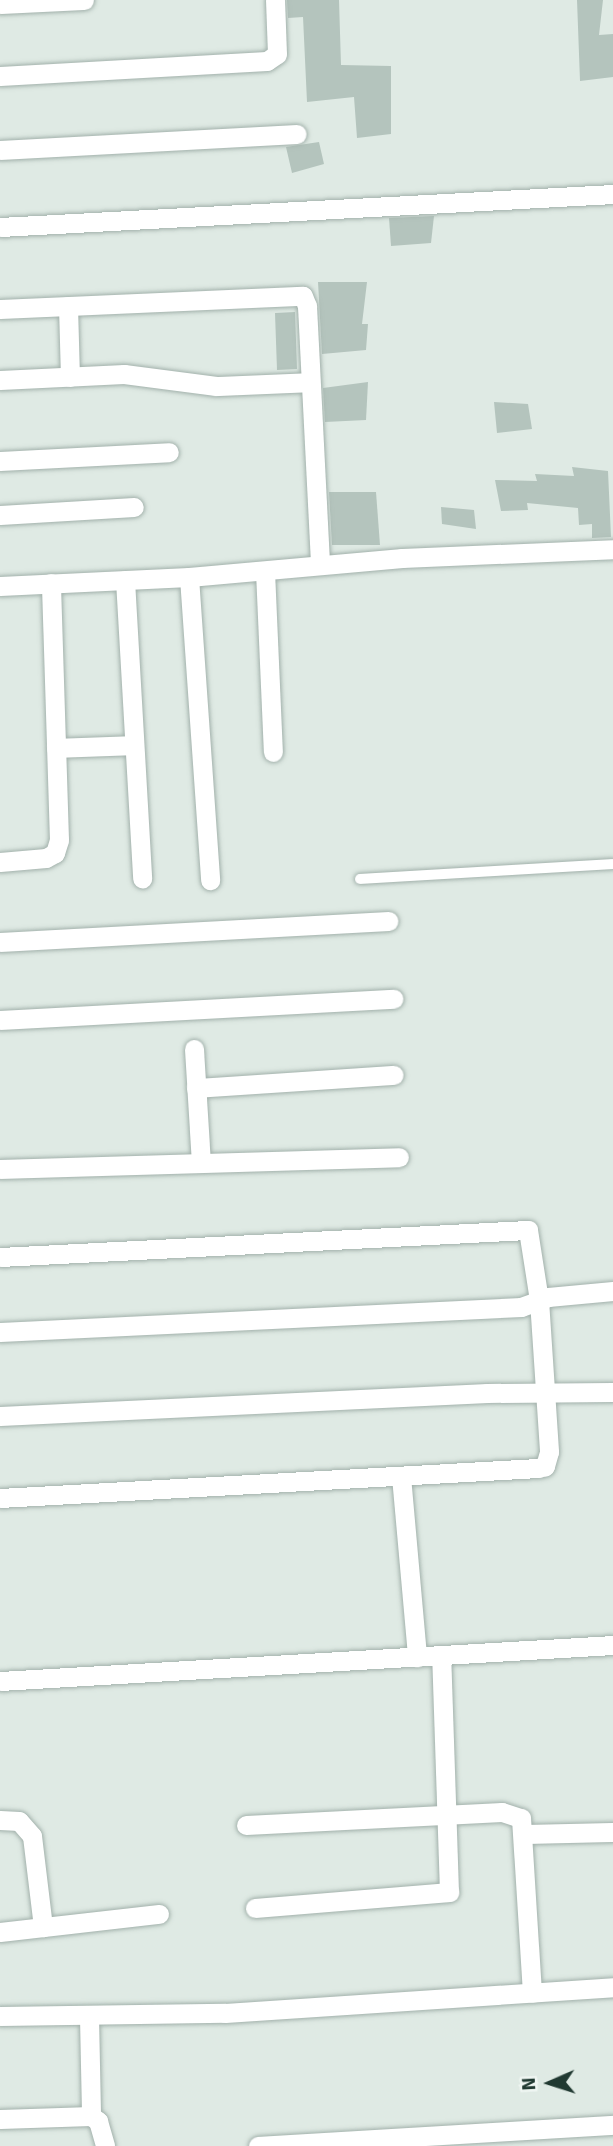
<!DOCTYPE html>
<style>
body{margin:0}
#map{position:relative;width:613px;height:2146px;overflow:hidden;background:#dfeae4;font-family:Signika,sans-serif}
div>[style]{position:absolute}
.building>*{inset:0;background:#b4c4bd}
.roads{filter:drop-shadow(0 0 2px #a2b1ab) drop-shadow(0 0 2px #a2b1ab)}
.lane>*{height:10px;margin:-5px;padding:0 5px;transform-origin:5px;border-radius:5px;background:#fff}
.street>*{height:19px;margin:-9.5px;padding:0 9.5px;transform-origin:9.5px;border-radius:9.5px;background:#fff}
span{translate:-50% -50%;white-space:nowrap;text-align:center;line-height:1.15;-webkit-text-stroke:6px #eff6f2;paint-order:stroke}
.north{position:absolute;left:515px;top:2048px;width:70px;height:70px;-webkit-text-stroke:5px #eff6f2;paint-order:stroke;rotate:267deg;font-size:19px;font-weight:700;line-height:28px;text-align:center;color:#203931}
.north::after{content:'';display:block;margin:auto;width:24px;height:32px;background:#203931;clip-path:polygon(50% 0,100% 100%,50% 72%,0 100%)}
</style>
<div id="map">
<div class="building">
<div style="clip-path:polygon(287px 0,339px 0,341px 65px,391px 66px,391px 134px,357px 138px,354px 97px,307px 102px,303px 17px,288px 18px)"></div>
<div style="clip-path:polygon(577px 0,603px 0,599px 35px,613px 34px,613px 77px,580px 81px)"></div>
<div style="clip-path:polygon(319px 142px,324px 164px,292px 173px,286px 147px)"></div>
<div style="clip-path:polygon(434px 216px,431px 243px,391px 246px,389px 218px)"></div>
<div style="clip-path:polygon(318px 282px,367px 282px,362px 324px,368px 324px,366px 350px,322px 354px)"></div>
<div style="clip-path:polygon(295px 312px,297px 369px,277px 370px,275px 313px)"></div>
<div style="clip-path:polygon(368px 382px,366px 420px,325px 422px,323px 388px)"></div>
<div style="clip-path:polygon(494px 402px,528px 404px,532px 429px,497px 433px)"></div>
<div style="clip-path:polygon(572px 467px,608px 471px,611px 537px,592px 538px,592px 524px,579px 525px,578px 508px,527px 503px,528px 510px,501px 511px,495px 480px,537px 481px,535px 474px,574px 476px)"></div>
<div style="clip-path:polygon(329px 492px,376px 492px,380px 545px,332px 545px)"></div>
<div style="clip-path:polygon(441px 507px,474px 510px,476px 529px,442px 524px)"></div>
</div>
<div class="roads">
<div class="lane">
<div style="left:360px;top:879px;width:253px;rotate:-3.4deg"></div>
</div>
<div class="street">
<div style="left:0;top:4px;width:84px;rotate:-2.7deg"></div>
<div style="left:0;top:76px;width:267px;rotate:-3.2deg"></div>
<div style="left:267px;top:61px;width:12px;rotate:-35deg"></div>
<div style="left:277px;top:54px;width:54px;rotate:-92.1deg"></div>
<div style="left:0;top:150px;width:297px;rotate:-3.1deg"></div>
<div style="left:0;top:227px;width:614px;rotate:-3.08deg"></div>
<div style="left:68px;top:306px;width:71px;rotate:88.4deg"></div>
<div style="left:0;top:309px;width:303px;rotate:-2.5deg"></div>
<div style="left:303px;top:296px;width:11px;rotate:68deg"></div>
<div style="left:307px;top:306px;width:259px;rotate:87.1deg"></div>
<div style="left:0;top:380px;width:124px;rotate:-2.8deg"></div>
<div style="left:124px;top:374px;width:93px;rotate:7.4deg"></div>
<div style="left:216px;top:386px;width:94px;rotate:-2.4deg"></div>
<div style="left:0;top:461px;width:169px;rotate:-3deg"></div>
<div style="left:0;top:515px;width:134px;rotate:-3.4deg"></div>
<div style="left:265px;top:571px;width:181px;rotate:87.5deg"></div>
<div style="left:189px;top:577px;width:304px;rotate:86deg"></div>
<div style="left:125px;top:580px;width:299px;rotate:86.7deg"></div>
<div style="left:0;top:586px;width:189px;rotate:-2.7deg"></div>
<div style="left:189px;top:577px;width:214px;rotate:-5.1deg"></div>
<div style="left:402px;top:558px;width:211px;rotate:-2.4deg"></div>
<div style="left:56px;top:748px;width:78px;rotate:-2.2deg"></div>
<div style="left:0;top:862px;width:46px;rotate:-5deg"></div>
<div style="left:46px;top:858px;width:10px;rotate:-29deg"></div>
<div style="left:55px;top:853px;width:14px;rotate:-73deg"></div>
<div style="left:59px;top:840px;width:257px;rotate:-91.8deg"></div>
<div style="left:0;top:942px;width:389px;rotate:-3.1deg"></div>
<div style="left:0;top:1020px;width:394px;rotate:-3.1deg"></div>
<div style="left:194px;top:1049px;width:114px;rotate:86.5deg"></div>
<div style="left:196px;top:1088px;width:198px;rotate:-3.8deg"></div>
<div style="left:0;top:1169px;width:399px;rotate:-1.7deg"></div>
<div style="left:0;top:1257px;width:529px;rotate:-2.93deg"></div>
<div style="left:528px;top:1230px;width:71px;rotate:81.1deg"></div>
<div style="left:539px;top:1300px;width:152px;rotate:86.2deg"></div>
<div style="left:549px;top:1452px;width:15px;rotate:106deg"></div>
<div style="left:545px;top:1466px;width:7px;rotate:164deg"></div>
<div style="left:538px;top:1468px;width:539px;rotate:176.81deg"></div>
<div style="left:0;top:1332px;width:522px;rotate:-2.75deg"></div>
<div style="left:521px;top:1307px;width:29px;rotate:-20deg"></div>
<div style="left:548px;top:1297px;width:65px;rotate:-5.3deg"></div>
<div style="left:0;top:1416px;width:488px;rotate:-2.7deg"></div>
<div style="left:487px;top:1393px;width:126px;rotate:-0.5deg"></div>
<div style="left:401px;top:1476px;width:182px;rotate:84.9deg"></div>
<div style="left:0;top:1681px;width:614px;rotate:-3.36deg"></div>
<div style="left:0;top:1820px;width:19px;rotate:3deg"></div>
<div style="left:19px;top:1821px;width:20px;rotate:49deg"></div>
<div style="left:32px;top:1836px;width:92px;rotate:83.1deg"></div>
<div style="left:246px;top:1825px;width:256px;rotate:-2.9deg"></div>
<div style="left:502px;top:1812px;width:20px;rotate:18deg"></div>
<div style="left:521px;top:1818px;width:175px;rotate:86.4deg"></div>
<div style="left:524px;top:1834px;width:89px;rotate:-1.3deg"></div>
<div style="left:255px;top:1908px;width:195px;rotate:-4.7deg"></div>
<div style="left:449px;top:1892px;width:236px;rotate:-91.9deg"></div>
<div style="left:0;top:1932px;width:160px;rotate:-6.5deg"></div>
<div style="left:0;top:2016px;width:225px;rotate:-0.8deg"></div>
<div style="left:225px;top:2013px;width:389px;rotate:-3.8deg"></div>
<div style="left:89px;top:2017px;width:99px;rotate:88.8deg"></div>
<div style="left:0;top:2119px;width:91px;rotate:-1.9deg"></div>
<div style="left:91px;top:2116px;width:9px;rotate:36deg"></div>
<div style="left:98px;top:2121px;width:26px;rotate:74deg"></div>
<div style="left:258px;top:2146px;width:356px;rotate:-3.4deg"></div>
</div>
</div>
<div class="north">N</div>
</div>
